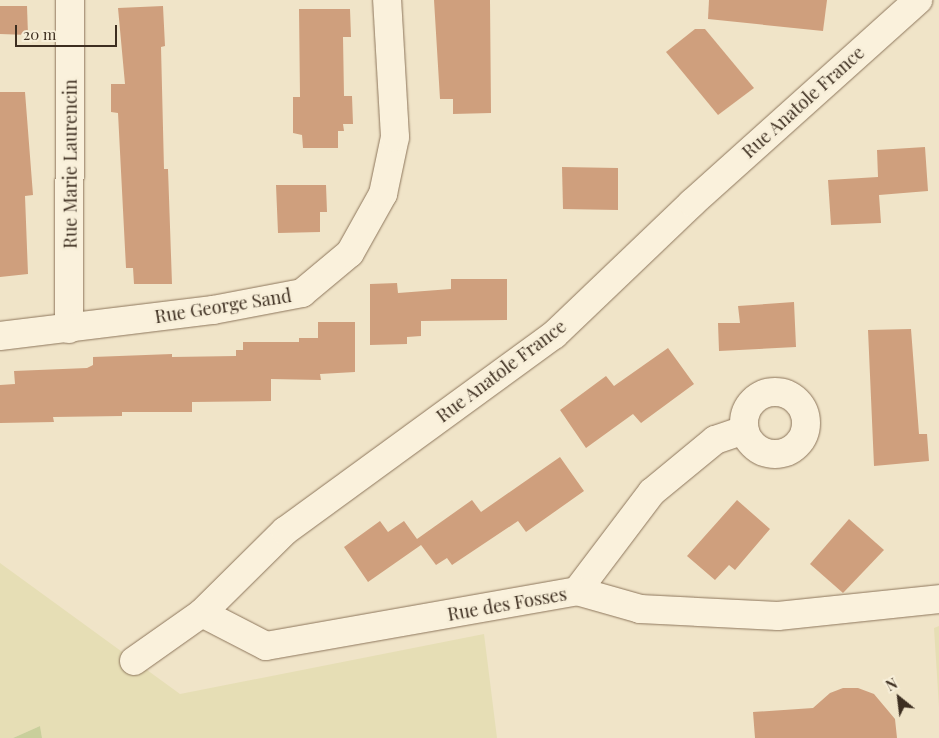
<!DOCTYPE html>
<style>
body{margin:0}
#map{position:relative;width:939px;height:738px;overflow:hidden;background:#f0e4c8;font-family:"Playfair Display",serif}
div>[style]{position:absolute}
.farmland>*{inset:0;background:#e6deb5}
.green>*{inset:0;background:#c9cf9b}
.building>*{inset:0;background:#cf9f7d}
.roads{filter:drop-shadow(0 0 1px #8d765c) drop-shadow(0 0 1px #8d765c)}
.minor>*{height:28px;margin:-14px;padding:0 14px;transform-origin:14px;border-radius:14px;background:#faf1dc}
.minor>.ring{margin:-14px;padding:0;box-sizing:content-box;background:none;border:28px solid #faf1dc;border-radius:50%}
span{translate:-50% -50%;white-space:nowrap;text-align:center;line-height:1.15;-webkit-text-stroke:4.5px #f7eed8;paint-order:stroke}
.street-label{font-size:18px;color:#3d2e20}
.north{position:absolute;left:874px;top:673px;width:50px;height:50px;-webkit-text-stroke:4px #f7eed8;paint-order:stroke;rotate:331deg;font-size:14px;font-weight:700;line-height:20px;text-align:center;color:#3d2e20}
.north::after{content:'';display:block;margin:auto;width:18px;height:22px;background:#3d2e20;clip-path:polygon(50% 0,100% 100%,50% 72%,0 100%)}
.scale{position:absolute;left:15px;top:25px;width:102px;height:22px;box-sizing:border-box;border:2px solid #3d2e20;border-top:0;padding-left:6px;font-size:15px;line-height:18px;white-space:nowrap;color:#3d2e20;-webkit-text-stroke:4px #f7eed8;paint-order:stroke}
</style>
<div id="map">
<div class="farmland">
<div style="clip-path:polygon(0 563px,180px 694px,484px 634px,497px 738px,42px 738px,40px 726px,13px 738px,0 738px)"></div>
<div style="clip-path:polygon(939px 626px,939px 707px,934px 628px)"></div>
</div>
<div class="green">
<div style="clip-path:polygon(40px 726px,42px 738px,13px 738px)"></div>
</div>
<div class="building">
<div style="clip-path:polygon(434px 0,490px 0,491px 113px,453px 114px,453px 99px,440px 99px)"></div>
<div style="clip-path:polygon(709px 0,827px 0,823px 31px,708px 19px)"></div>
<div style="clip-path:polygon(0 6px,27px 6px,28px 35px,0 34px)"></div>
<div style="clip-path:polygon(163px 6px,165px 46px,161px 47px,164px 169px,168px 169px,172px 284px,134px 284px,133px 268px,126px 268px,118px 113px,111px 112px,111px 84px,125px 84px,118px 8px)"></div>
<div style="clip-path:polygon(299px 9px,350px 9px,351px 37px,343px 37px,344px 96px,352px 96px,353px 124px,343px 124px,344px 131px,338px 131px,338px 148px,303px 148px,302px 135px,293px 133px,293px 97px,300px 97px)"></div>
<div style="clip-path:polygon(695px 29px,705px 29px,754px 88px,718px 115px,666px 52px)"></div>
<div style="clip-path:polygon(0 92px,25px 92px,33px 195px,25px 196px,28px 274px,0 277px)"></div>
<div style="clip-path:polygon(925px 147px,928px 191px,879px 195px,881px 223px,831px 225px,828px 180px,878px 177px,877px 150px)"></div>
<div style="clip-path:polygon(562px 167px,618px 168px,618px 210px,563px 209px)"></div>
<div style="clip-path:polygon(276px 185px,326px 185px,327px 212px,320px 212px,320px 232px,278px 233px)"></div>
<div style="clip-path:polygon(451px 279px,507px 279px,507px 320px,421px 321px,421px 336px,407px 337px,407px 344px,370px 345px,370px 284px,397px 283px,398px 293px,451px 289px)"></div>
<div style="clip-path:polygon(794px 302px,796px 347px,719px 351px,718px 323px,740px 323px,738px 306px)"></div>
<div style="clip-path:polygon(318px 322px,355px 322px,355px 372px,320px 374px,321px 380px,271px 379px,271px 401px,192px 402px,192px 412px,122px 412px,122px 416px,53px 417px,54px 422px,0 423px,0 385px,15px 384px,14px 371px,87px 368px,93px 365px,93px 357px,172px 354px,172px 357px,236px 356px,236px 350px,243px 350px,243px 342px,299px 342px,299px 338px,318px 338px)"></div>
<div style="clip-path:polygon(911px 329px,919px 434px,927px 434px,929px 461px,874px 466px,868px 330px)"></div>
<div style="clip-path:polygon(668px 348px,694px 384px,641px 423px,633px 414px,586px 448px,560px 410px,606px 376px,614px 386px)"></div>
<div style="clip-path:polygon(560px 457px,584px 491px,526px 532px,518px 521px,452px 565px,447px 558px,436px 565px,421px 545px,368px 582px,344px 547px,380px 521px,388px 532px,404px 521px,417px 539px,472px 500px,481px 512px)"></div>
<div style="clip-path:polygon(737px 500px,770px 529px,735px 570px,729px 565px,715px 580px,687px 556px)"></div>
<div style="clip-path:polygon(849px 519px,884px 550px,843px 593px,810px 564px)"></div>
<div style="clip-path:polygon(843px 688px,858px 688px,874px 694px,895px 719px,897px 738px,755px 738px,753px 712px,813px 708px,830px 693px)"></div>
</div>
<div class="roads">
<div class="minor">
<div style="left:69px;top:329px;width:329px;rotate:-89.8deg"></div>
<div style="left:0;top:336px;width:215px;rotate:-7deg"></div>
<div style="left:213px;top:310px;width:91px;rotate:-10.8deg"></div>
<div style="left:302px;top:293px;width:62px;rotate:-39.8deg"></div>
<div style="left:350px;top:253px;width:68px;rotate:-60.8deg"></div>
<div style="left:383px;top:194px;width:58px;rotate:-78.1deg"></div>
<div style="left:395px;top:137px;width:137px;rotate:-93.3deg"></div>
<div class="ring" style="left:744px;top:392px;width:34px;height:34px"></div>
<div style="left:577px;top:591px;width:124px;rotate:-52.9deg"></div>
<div style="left:652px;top:492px;width:82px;rotate:-39.5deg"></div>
<div style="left:715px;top:440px;width:31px;rotate:-19deg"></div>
<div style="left:202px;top:613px;width:72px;rotate:27.3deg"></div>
<div style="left:266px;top:646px;width:316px;rotate:-10deg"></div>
<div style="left:577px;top:591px;width:66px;rotate:15.9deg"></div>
<div style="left:640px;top:609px;width:138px;rotate:2.9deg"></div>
<div style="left:778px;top:616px;width:162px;rotate:-6deg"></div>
<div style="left:134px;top:661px;width:83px;rotate:-35.2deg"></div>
<div style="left:202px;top:613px;width:117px;rotate:-44.7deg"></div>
<div style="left:285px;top:531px;width:333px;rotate:-36.1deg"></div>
<div style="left:554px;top:335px;width:191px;rotate:-43.7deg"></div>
<div style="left:692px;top:203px;width:304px;rotate:-41.9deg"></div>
</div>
</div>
<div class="street-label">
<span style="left:803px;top:102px;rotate:-42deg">Rue Anatole France</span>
<span style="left:70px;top:164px;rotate:-90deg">Rue Marie Laurencin</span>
<span style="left:223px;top:306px;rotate:-9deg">Rue George Sand</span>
<span style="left:501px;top:371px;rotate:-37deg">Rue Anatole France</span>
<span style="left:507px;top:604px;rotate:-10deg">Rue des Fosses</span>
</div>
<div class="north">N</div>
<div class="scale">20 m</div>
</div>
